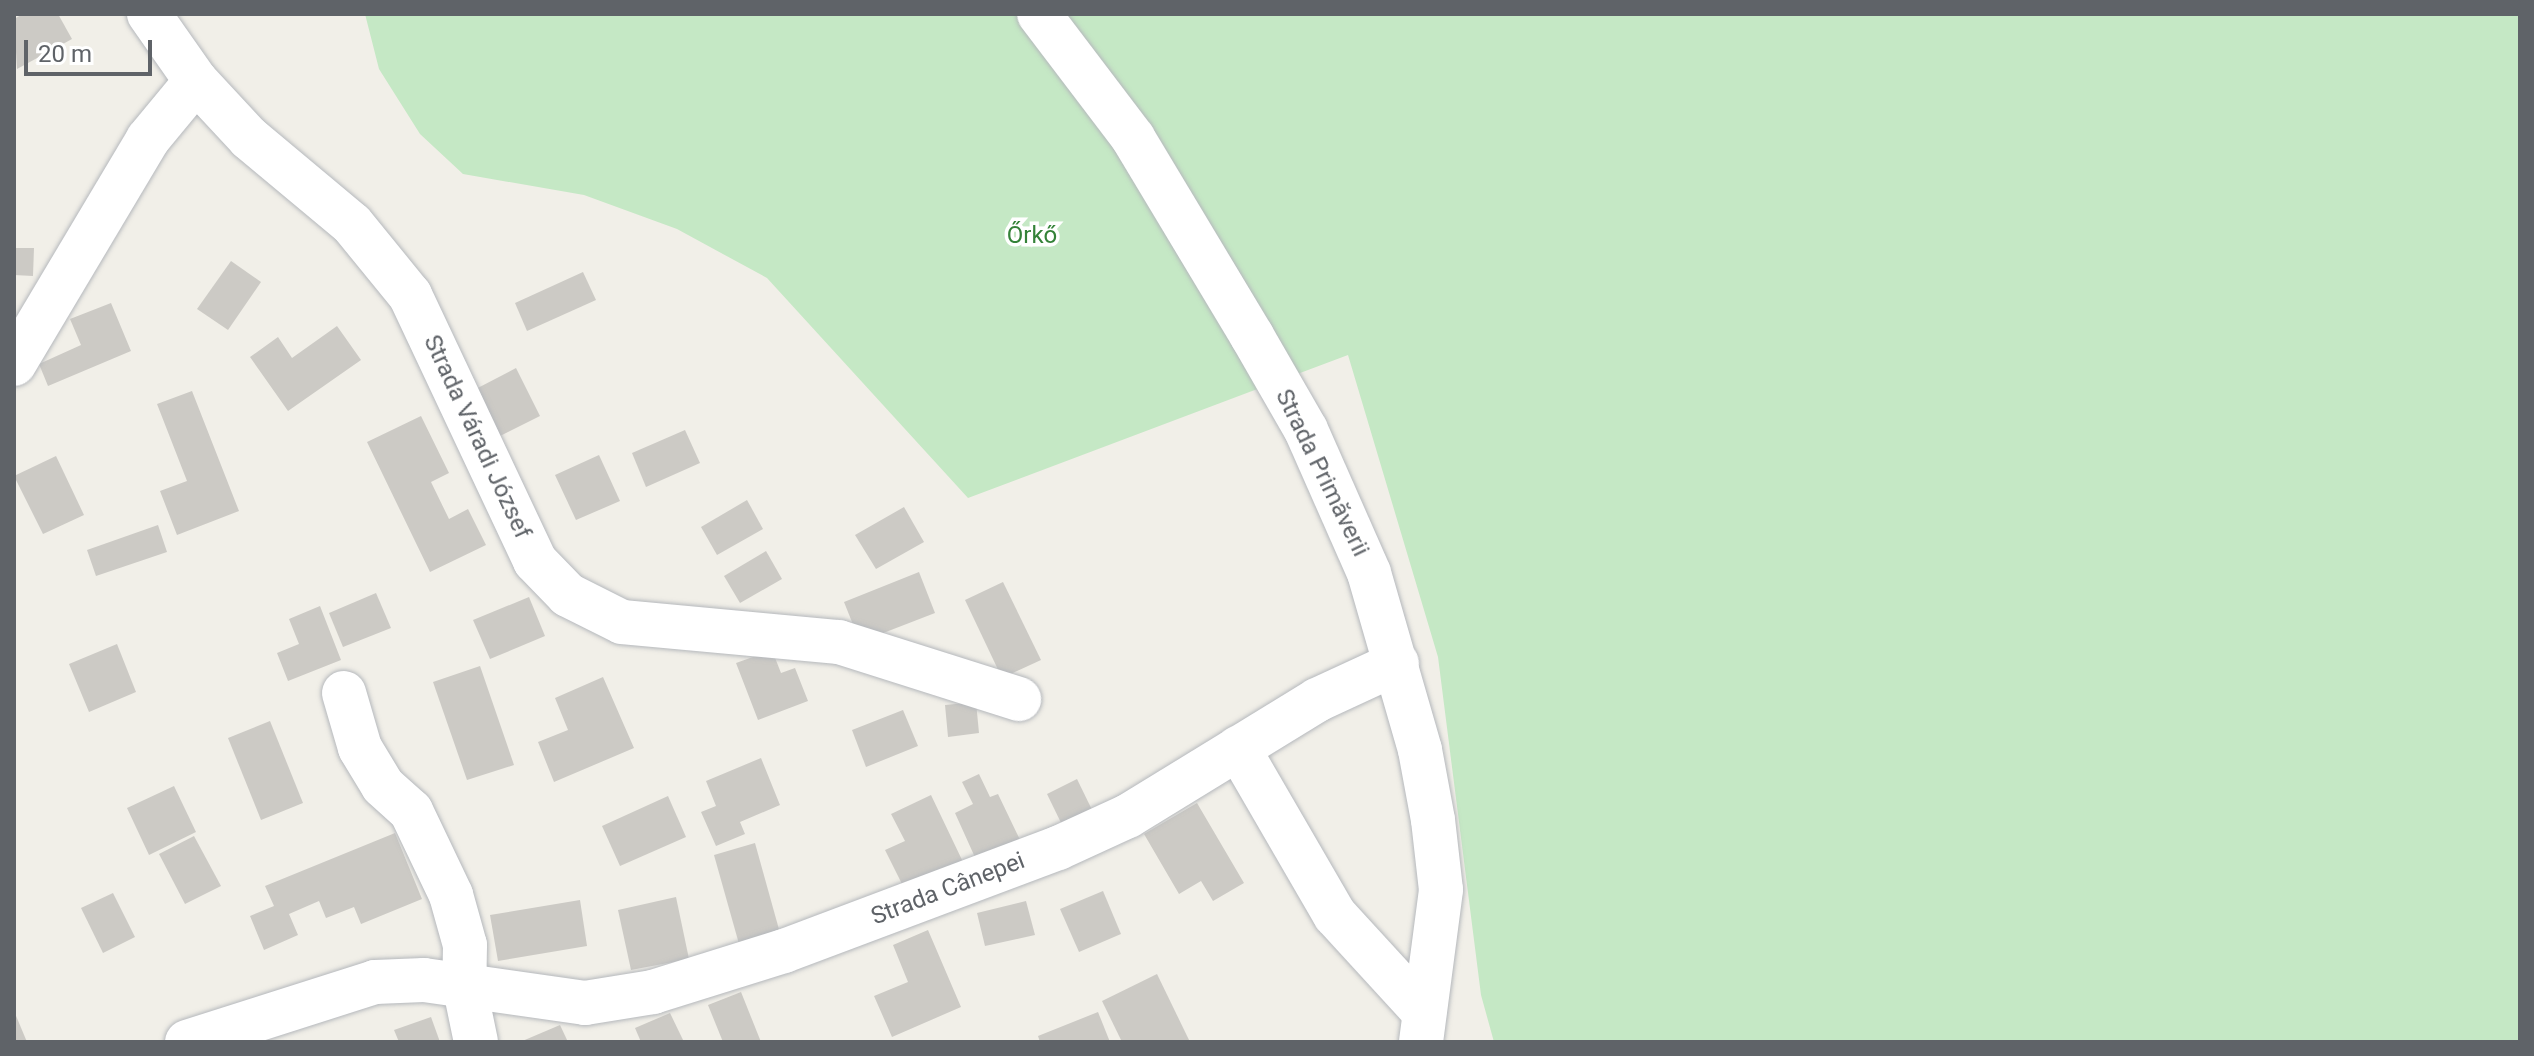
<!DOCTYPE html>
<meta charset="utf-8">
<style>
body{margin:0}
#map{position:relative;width:2534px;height:1056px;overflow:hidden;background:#f1efe8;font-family:Roboto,sans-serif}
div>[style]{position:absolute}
.green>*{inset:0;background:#c5e8c5}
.building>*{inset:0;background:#cccac5}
.roads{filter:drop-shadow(0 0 2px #b5b8bc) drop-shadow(0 0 2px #b5b8bc)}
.minor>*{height:44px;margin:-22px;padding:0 22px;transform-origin:22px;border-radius:22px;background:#fff}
span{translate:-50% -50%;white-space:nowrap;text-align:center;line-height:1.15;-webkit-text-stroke:7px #fff;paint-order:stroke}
.park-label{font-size:24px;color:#348238}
.street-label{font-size:24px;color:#5f6368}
.frame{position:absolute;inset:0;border:16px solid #5f6368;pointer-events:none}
.scale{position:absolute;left:24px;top:40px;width:128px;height:36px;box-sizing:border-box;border:4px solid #5f6368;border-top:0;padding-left:10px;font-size:24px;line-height:28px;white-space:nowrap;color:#5f6368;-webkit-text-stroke:6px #fff;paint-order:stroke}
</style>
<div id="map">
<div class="green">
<div style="clip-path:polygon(365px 14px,2520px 14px,2520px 1042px,1494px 1042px,1481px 995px,1438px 657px,1348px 355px,968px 498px,767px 278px,677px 229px,584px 195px,463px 174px,420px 134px,379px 69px)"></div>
</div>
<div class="building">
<div style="clip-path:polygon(23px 14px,58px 14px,72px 39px,17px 69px,14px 19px)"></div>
<div style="clip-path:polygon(14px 248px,34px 248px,33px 276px,14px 275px)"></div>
<div style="clip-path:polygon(231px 261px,261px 282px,228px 330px,197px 309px)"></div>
<div style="clip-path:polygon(583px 272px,596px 300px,527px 331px,515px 303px)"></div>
<div style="clip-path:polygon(111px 303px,131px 351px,48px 386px,39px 364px,81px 345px,70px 319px)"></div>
<div style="clip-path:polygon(337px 326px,361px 360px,288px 411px,250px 357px,278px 337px,292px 358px)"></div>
<div style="clip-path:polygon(516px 368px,540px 416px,496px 438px,472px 391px)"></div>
<div style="clip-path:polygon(192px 391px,239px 511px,177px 535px,160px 491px,187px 481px,157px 404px)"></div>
<div style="clip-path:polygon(421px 416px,449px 473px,431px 482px,449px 519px,468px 509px,486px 545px,430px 572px,367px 442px)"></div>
<div style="clip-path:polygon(685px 430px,700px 463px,646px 487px,632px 453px)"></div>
<div style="clip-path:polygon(599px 455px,620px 501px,576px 520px,555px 475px)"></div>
<div style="clip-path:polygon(56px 456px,84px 515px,43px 534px,14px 476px)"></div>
<div style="clip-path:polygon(747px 500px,763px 529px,717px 555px,701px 527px)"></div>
<div style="clip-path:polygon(904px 507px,924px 542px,876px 569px,855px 535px)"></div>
<div style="clip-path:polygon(158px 525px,167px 552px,96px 576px,87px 550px)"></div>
<div style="clip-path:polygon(766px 551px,782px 579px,740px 603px,724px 576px)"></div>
<div style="clip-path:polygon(919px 572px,935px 613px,860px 642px,844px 602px)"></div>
<div style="clip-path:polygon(1003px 582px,1041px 660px,1002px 678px,965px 600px)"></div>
<div style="clip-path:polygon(376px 593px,391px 628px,343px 647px,329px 613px)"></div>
<div style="clip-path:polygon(529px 597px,545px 636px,490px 659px,473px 620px)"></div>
<div style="clip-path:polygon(320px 606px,341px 660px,288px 681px,277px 653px,299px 644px,289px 619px)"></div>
<div style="clip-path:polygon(117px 644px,136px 692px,89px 712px,69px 664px)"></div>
<div style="clip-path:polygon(772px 650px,781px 673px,795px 668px,808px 701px,758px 720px,736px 663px)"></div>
<div style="clip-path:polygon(480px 666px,514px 765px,467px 780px,433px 682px)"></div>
<div style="clip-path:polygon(603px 677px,634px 748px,554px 782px,538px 742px,568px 730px,555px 698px)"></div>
<div style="clip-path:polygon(976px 702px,979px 733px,948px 737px,945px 705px)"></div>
<div style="clip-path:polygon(903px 710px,918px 746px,866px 767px,852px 730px)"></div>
<div style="clip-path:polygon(270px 721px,303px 803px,261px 820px,228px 738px)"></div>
<div style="clip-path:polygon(761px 758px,780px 805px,740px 822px,745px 834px,716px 846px,701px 812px,716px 806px,706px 781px)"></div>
<div style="clip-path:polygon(979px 774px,990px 797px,998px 794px,1022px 844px,978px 864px,955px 813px,973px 804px,962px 782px)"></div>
<div style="clip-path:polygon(1077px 779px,1095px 816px,1065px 831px,1047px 794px)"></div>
<div style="clip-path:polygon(174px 786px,196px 832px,149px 855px,127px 808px)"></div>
<div style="clip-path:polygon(931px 795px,963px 862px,905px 890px,885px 850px,905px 841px,891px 814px)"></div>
<div style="clip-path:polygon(668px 796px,686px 837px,620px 866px,602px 826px)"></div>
<div style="clip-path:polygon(1197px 803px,1244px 883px,1213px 901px,1201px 881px,1179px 894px,1144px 834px)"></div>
<div style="clip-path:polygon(395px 833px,422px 899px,361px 924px,354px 907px,326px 918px,319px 901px,289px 914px,298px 935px,264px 950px,250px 916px,274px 906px,265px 886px)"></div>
<div style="clip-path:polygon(194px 836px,221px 886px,185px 904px,159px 854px)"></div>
<div style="clip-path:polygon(755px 843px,780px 933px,739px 944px,714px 855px)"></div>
<div style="clip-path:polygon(1103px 891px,1121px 934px,1079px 952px,1060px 909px)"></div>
<div style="clip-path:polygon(113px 893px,135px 937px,103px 953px,81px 908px)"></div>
<div style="clip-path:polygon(676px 897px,689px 959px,631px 970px,618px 910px)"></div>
<div style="clip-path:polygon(580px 900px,587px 946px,498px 961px,490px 915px)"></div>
<div style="clip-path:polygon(1026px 901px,1035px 935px,985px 946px,977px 913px)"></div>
<div style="clip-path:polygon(928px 930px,961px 1007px,892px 1037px,874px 996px,908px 982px,893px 945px)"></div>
<div style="clip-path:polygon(1157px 974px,1190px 1042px,1122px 1042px,1102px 1001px)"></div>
<div style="clip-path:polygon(741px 992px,761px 1042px,723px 1042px,708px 1005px)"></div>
<div style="clip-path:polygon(14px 1011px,27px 1042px,14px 1042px)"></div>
<div style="clip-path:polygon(1098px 1012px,1110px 1042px,1040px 1042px,1038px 1036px)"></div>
<div style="clip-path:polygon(670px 1013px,684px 1042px,641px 1042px,635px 1028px)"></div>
<div style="clip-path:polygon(431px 1017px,440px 1042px,399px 1042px,394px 1030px)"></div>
<div style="clip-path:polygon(560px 1025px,568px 1042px,520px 1042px)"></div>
</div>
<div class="roads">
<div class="minor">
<div style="left:149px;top:14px;width:82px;rotate:55deg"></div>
<div style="left:196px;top:81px;width:78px;rotate:47.1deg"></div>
<div style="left:249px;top:138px;width:134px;rotate:39.9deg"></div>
<div style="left:352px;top:224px;width:92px;rotate:50.8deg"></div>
<div style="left:410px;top:295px;width:294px;rotate:64.8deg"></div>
<div style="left:535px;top:561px;width:47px;rotate:45.9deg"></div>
<div style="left:568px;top:595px;width:60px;rotate:26.6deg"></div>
<div style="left:622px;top:622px;width:218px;rotate:5.3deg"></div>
<div style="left:839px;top:642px;width:189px;rotate:17.6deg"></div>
<div style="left:1039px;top:14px;width:156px;rotate:52.8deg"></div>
<div style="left:1133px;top:138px;width:231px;rotate:59deg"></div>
<div style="left:1252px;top:336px;width:108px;rotate:60.1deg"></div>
<div style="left:1306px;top:430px;width:156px;rotate:66.2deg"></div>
<div style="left:1369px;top:573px;width:184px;rotate:73.9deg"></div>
<div style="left:1420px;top:750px;width:71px;rotate:79.5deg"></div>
<div style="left:1433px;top:820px;width:70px;rotate:83.5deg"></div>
<div style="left:1441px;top:890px;width:153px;rotate:97.5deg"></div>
<div style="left:14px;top:364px;width:262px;rotate:-59.2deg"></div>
<div style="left:148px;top:139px;width:75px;rotate:-50.4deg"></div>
<div style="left:344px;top:693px;width:57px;rotate:73.8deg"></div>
<div style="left:360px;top:748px;width:44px;rotate:58.8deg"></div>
<div style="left:383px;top:786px;width:38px;rotate:42deg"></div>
<div style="left:411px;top:811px;width:93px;rotate:64.5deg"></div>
<div style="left:451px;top:895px;width:52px;rotate:74.4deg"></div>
<div style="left:465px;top:945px;width:39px;rotate:91deg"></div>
<div style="left:464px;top:984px;width:59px;rotate:78.3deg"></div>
<div style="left:1238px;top:748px;width:193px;rotate:59.9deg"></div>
<div style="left:1335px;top:915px;width:132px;rotate:47.5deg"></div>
<div style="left:187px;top:1042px;width:197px;rotate:-17.7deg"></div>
<div style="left:375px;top:982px;width:49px;rotate:-2.3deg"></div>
<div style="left:424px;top:980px;width:163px;rotate:8.1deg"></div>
<div style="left:585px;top:1003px;width:69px;rotate:-9.2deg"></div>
<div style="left:653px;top:992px;width:137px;rotate:-17.4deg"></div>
<div style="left:784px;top:951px;width:293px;rotate:-20.6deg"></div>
<div style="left:1058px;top:848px;width:77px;rotate:-24.6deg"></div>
<div style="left:1128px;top:816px;width:222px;rotate:-31.5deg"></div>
<div style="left:1317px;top:700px;width:88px;rotate:-24.8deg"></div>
</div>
</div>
<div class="park-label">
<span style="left:1032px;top:236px">Őrkő</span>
</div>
<div class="street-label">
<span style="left:477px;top:437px;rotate:65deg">Strada Váradi József</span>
<span style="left:1322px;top:473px;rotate:64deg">Strada Primăverii</span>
<span style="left:948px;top:889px;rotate:-21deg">Strada Cânepei</span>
</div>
<div class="frame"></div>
<div class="scale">20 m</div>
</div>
